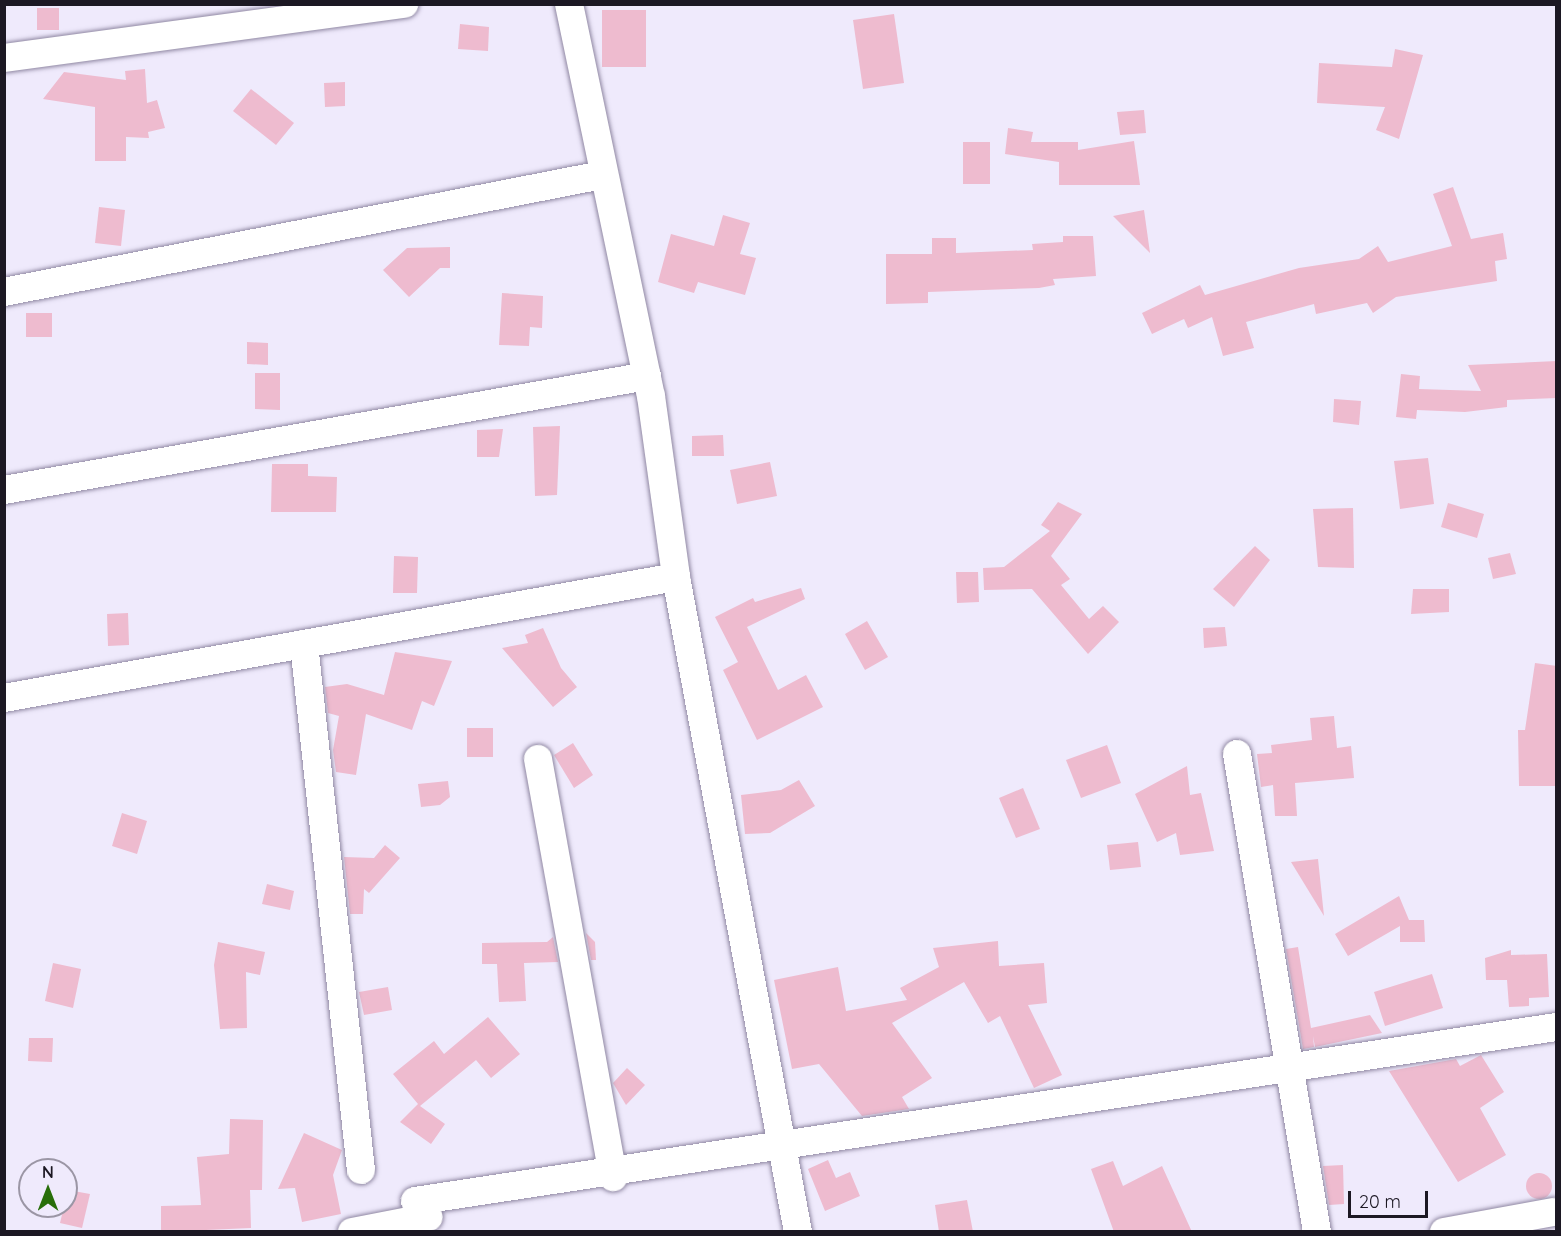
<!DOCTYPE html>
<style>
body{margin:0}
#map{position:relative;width:1561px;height:1236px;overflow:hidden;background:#efeafc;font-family:Quicksand,sans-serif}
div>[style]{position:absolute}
.building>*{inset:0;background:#eebbcf}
.round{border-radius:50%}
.roads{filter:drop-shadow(0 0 2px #9088a3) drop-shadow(0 0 2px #9088a3)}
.minor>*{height:28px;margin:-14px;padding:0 14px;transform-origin:14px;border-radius:14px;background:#fff}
span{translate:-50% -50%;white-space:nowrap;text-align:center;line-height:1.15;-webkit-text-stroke:5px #efeafc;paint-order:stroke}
.frame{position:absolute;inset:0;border:6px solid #1c1823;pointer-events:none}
.north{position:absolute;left:18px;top:1158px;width:60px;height:60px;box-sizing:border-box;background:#efeafc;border:2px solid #9b96a5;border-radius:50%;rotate:0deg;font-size:16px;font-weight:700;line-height:24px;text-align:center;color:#1c1823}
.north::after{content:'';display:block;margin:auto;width:21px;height:27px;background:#286e0a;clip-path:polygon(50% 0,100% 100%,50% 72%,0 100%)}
.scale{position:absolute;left:1348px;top:1191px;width:80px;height:27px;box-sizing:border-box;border:3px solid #1c1823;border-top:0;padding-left:8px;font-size:18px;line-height:21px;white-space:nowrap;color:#1c1823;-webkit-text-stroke:4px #efeafc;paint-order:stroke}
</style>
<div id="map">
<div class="building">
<div style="clip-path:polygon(37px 8px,59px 8px,59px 30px,37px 30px)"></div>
<div style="clip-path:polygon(602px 10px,646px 10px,646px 67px,602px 67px)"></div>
<div style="clip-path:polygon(894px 14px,904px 83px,863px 89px,853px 20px)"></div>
<div style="clip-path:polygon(460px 24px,489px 27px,488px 51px,458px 49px)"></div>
<div style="clip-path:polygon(1395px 49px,1423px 55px,1399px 139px,1376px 130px,1385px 107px,1317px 103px,1319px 63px,1392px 67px)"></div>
<div style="clip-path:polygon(145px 69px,147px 103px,157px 100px,165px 128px,148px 132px,149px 138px,126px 137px,126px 161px,95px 161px,95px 107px,43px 99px,64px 72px,126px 80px,125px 71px)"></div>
<div style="clip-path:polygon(345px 82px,345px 106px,325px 107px,324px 83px)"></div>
<div style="clip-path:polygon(251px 89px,294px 123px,276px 145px,233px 111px)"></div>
<div style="clip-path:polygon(1144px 110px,1146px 133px,1120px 135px,1117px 112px)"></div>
<div style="clip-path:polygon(1008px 128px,1033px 132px,1031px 142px,1078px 142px,1078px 150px,1134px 141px,1140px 185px,1059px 185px,1059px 162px,1005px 154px)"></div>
<div style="clip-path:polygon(963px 142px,990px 142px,990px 184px,963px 184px)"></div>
<div style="clip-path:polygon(1453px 187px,1471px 239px,1503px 233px,1507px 259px,1495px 261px,1497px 281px,1396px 297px,1373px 313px,1367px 303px,1316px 314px,1314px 304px,1246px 322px,1254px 348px,1223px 356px,1212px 317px,1188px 328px,1184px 319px,1152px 334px,1142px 313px,1200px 285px,1205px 295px,1299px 268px,1359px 259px,1378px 246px,1388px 262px,1452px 246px,1433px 194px)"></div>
<div style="clip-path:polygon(99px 207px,125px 210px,121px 246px,95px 243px)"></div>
<div style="clip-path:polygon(1144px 210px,1150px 253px,1113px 216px)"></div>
<div style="clip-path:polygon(723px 215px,750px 223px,740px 254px,756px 258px,745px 295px,698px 282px,694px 293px,658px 282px,671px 234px,714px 246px)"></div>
<div style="clip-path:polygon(1063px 236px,1093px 236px,1096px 276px,1053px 279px,1055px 285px,1039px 288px,928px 292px,928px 303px,886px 304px,886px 254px,932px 254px,932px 238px,956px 238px,956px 253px,1033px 250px,1032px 244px,1063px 242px)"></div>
<div style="clip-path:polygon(450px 247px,450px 268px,440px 268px,409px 297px,383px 270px,407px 248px)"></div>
<div style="clip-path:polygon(502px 293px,543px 296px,542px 328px,530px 327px,529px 346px,499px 345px)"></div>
<div style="clip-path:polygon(26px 313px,52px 313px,52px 337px,26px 337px)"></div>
<div style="clip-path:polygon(247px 342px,268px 343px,268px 365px,247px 364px)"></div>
<div style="clip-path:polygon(1557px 361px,1557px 398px,1507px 400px,1507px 407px,1465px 412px,1417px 410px,1416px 419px,1396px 417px,1401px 374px,1420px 376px,1419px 389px,1481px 391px,1468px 365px)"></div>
<div style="clip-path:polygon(255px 373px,280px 373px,280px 410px,255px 409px)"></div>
<div style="clip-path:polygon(1334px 399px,1361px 401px,1359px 425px,1333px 422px)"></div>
<div style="clip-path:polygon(560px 426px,557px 495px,535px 496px,533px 427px)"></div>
<div style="clip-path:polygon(503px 429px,499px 457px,477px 457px,477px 430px)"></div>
<div style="clip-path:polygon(723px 435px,724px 456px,692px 456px,692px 436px)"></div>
<div style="clip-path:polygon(1428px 458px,1434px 504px,1400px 509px,1394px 461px)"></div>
<div style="clip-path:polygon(770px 462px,777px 496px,737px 504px,730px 470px)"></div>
<div style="clip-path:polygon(272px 464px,308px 464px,308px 476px,337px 477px,336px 512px,271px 512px)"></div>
<div style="clip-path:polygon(1058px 502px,1082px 514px,1051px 556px,1070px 579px,1061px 585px,1089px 619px,1103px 606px,1119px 622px,1088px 654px,1032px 589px,984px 590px,983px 568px,1004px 567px,1050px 531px,1041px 525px)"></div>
<div style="clip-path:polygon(1448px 503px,1484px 514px,1477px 538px,1441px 527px)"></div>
<div style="clip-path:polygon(1353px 508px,1354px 568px,1318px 567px,1313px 509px)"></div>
<div style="clip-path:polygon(1255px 546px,1270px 560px,1234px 607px,1213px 589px)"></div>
<div style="clip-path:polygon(1510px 553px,1516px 574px,1493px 579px,1488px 558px)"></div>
<div style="clip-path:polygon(394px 556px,418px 557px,417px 593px,393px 593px)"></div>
<div style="clip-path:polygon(956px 572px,978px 572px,979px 602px,957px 603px)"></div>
<div style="clip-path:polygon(801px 588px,805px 599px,747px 627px,778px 690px,806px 675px,823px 707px,757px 740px,723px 670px,738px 662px,715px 617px,753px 598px,755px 602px)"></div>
<div style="clip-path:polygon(1413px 589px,1449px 589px,1449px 612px,1411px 614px)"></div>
<div style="clip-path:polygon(128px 613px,129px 645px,108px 646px,107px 614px)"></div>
<div style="clip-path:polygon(867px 621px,888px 657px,865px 670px,845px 634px)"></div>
<div style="clip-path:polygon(1225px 627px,1227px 646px,1204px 648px,1203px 628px)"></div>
<div style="clip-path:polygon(543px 628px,561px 668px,577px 687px,553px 707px,502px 648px,528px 643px,525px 635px)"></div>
<div style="clip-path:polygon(395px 652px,452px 661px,434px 706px,422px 701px,412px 730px,366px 714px,356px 775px,336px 772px,333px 750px,339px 716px,328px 713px,325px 687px,347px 684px,384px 695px)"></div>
<div style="clip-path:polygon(1535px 663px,1557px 666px,1557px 786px,1519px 786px,1518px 730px,1525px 730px)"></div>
<div style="clip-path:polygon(1334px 716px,1337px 748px,1351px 746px,1354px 778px,1295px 783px,1297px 816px,1275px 816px,1273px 785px,1261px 787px,1257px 754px,1272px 753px,1271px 745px,1312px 740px,1310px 718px)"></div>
<div style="clip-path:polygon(467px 728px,493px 728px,493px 757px,467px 757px)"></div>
<div style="clip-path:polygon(573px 743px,593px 775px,574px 788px,554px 755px)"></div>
<div style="clip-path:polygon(1107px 745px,1121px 783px,1081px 798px,1066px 760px)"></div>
<div style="clip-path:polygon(1187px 766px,1190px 795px,1201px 793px,1214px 851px,1180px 855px,1176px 833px,1157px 842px,1135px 794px)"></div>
<div style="clip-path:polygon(799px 780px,815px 806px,770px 833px,745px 834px,741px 795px,781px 790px)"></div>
<div style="clip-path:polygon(448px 781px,450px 797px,440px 805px,421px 807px,418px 784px)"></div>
<div style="clip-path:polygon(1023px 788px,1040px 829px,1016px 838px,999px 798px)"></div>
<div style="clip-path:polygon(122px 813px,147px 821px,137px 854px,112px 846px)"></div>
<div style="clip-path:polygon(1138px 842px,1141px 867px,1110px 870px,1107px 845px)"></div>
<div style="clip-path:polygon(385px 845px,400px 858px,369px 893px,364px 889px,363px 914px,350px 914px,344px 857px,374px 858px)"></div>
<div style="clip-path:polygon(1318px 859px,1324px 916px,1291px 862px)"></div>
<div style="clip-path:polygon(267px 884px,294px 891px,290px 910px,262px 904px)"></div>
<div style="clip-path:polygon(1399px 896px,1409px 920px,1424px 920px,1425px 942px,1400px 942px,1400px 926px,1348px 956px,1335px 934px)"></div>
<div style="clip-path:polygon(586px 933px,595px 942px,596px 960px,591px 960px)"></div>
<div style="clip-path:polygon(553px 937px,558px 962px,524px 963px,526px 1001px,499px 1002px,497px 964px,482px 964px,482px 943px,547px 942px)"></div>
<div style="clip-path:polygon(998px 941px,999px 966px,1044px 963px,1047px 1003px,1028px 1005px,1062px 1075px,1034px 1088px,1000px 1016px,988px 1023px,964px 982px,892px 1023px,932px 1078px,902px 1097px,909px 1109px,862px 1116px,819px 1064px,792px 1069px,774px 980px,838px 967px,846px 1011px,907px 1000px,900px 988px,939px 967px,933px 948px)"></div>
<div style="clip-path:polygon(218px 942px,265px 952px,260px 975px,246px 972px,247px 1028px,220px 1029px,214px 965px)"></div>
<div style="clip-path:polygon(1298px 947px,1311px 1028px,1370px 1015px,1382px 1033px,1315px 1047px,1313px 1036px,1314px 1047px,1303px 1049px,1286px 949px)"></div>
<div style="clip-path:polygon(1511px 950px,1511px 955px,1547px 954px,1549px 997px,1529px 998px,1529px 1006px,1509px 1007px,1507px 980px,1486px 980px,1485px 958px)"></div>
<div style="clip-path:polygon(53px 963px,81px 969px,73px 1008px,45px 1001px)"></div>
<div style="clip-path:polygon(1432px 974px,1443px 1008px,1385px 1026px,1374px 992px)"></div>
<div style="clip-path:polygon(388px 987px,392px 1010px,364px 1015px,359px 992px)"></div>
<div style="clip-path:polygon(488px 1017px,520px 1054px,491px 1078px,476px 1060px,420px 1106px,445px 1124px,431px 1144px,400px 1122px,418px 1104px,393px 1074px,434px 1041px,444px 1054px)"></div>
<div style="clip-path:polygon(29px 1038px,53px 1038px,52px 1062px,28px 1061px)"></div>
<div style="clip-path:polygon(1481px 1055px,1504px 1092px,1480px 1108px,1506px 1155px,1458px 1182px,1389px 1071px,1456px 1059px,1460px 1066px)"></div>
<div style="clip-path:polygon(627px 1068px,645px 1085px,626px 1105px,613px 1083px)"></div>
<div style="clip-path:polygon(230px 1119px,263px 1120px,262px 1190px,250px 1190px,251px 1228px,161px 1232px,161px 1206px,201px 1205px,197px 1157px,229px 1154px)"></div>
<div style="clip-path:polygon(304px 1133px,342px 1150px,333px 1175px,341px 1214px,302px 1222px,295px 1188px,278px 1189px)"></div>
<div style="clip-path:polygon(828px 1160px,836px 1178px,850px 1172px,860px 1196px,825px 1211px,808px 1169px)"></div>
<div style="clip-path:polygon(1113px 1161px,1123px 1186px,1162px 1166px,1192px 1232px,1114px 1232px,1091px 1169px)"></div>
<div style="clip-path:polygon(1343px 1165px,1344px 1204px,1329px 1205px,1323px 1166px)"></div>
<div class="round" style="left:1526px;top:1173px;width:26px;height:26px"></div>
<div style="clip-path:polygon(68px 1190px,90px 1194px,82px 1228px,60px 1223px)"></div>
<div style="clip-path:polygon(967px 1200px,973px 1232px,939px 1232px,935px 1205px)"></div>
</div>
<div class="roads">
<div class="minor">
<div style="left:569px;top:4px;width:400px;rotate:78.2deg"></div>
<div style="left:651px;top:396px;width:183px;rotate:82.1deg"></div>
<div style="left:676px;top:577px;width:666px;rotate:79.45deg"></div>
<div style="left:4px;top:58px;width:404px;rotate:-7.7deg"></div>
<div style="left:4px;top:292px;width:609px;rotate:-11.07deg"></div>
<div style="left:4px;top:490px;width:653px;rotate:-10.05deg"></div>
<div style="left:304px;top:644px;width:529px;rotate:83.82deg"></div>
<div style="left:4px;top:698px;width:683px;rotate:-10.21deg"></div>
<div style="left:1237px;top:754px;width:485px;rotate:80.5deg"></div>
<div style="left:538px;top:759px;width:425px;rotate:79.8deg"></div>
<div style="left:415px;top:1201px;width:1154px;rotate:-8.67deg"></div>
<div style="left:352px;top:1232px;width:78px;rotate:-11deg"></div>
<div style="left:1444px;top:1232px;width:111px;rotate:-10.4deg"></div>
</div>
</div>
<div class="frame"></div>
<div class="north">N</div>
<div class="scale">20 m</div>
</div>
